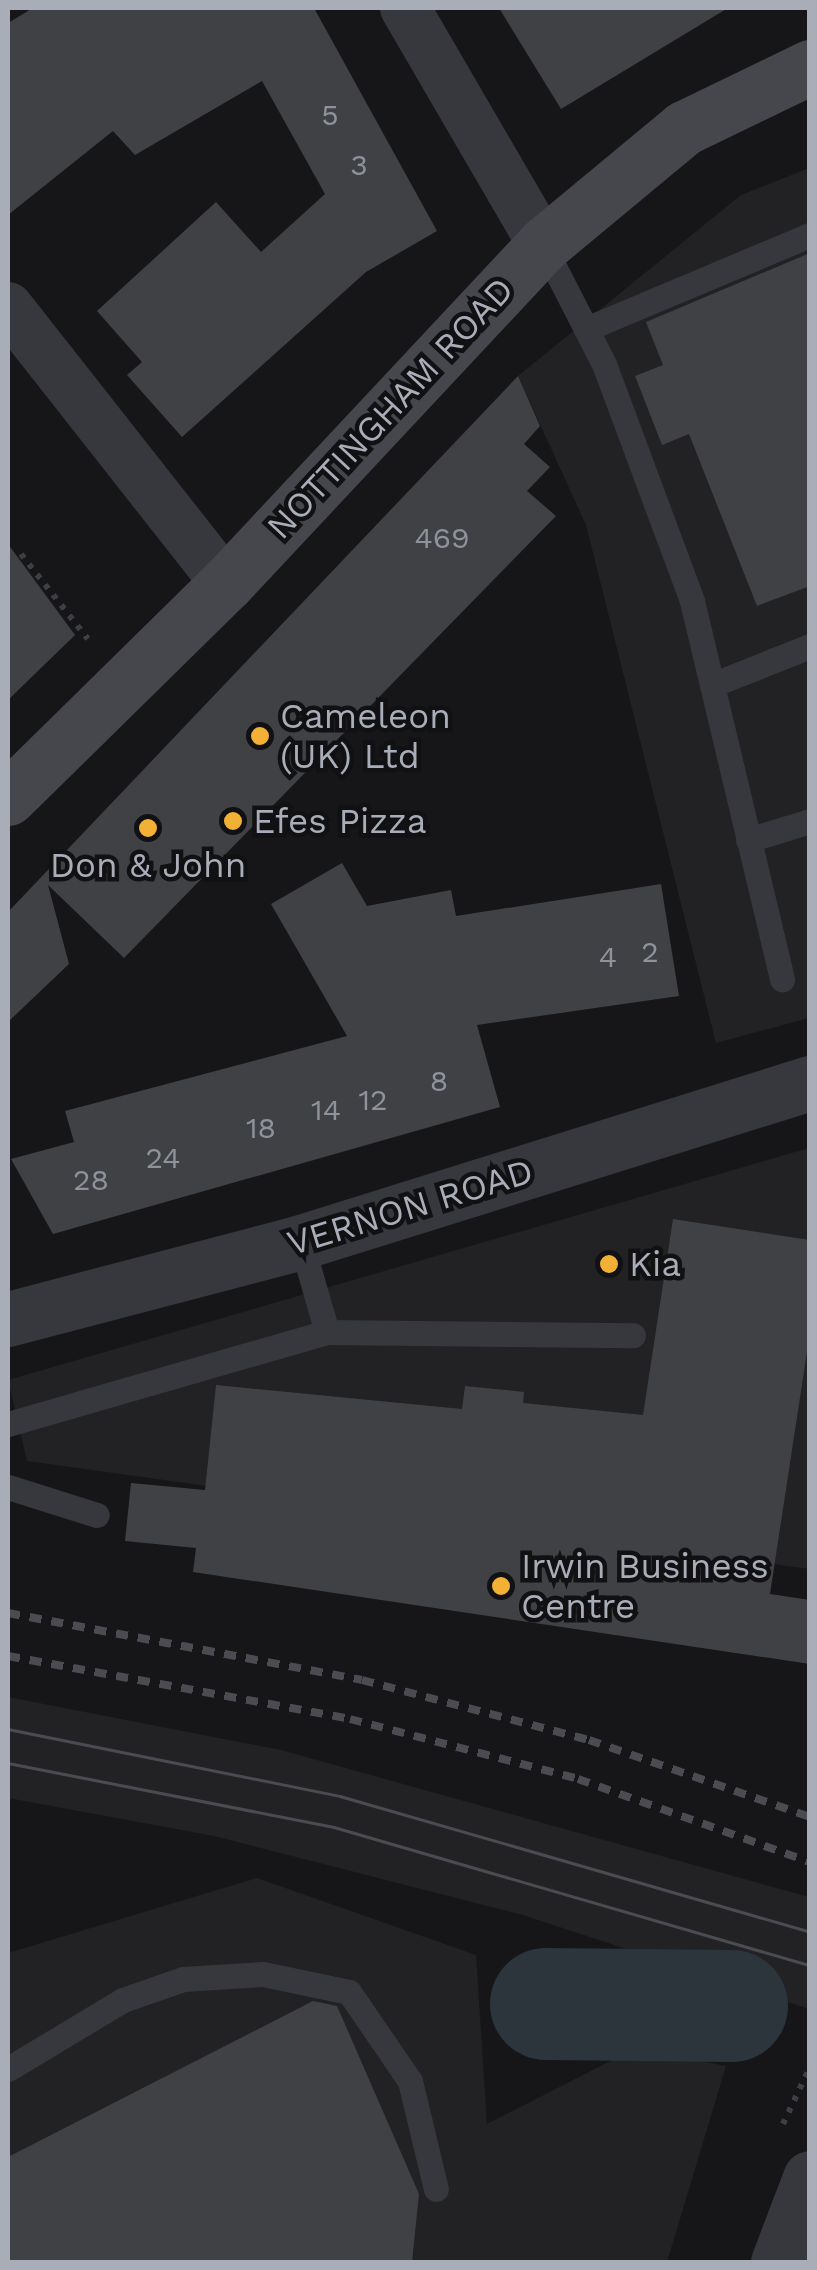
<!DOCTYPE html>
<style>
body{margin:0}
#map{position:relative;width:817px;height:2270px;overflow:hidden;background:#161618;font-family:"Work Sans",sans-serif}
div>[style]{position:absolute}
.built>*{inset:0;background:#222225}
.river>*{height:112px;margin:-56px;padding:0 56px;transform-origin:56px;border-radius:56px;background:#2c353c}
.building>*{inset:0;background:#404145}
.path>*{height:6px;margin-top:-3px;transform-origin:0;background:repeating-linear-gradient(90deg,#3d3f44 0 5px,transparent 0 13px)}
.service>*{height:25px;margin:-12.5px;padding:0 12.5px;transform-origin:12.5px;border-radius:12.5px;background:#37383d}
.minor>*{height:50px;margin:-25px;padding:0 25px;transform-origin:25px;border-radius:25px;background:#37383d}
.tertiary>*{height:55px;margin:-27.5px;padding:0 27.5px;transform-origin:27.5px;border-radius:27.5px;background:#37383d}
.secondary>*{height:55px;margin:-27.5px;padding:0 27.5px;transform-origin:27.5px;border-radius:27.5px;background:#45474d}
.tram>*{height:2.5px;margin:-1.25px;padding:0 1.25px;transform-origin:1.25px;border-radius:1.25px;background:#4a4c52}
.rail>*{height:8px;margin-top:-4px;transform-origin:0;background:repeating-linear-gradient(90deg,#4a4c52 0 12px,transparent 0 22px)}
.dots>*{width:28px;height:28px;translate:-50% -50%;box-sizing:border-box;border:5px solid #111113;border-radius:50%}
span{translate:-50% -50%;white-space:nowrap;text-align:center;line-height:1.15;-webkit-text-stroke:9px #111113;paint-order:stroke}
.number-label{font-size:30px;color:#8e929b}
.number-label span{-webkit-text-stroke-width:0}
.street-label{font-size:35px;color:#a8adb8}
.poi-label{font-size:35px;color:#a8adb8}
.left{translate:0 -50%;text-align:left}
.frame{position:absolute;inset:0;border:10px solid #a8adb8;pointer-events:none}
</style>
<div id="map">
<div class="built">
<div style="clip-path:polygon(809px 168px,809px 1018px,716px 1043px,586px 525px,518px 376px,741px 195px)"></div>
<div style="clip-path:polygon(809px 1148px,809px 1569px,27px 1461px,8px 1380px)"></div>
<div style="clip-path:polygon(8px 1697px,281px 1750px,809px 1897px,809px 2009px,523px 1915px,214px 1836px,8px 1798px)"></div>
<div style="clip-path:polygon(257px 1878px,476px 1955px,487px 2124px,636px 2048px,726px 2066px,667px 2262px,8px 2262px,8px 1953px)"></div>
</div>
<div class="river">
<div style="left:546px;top:2004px;width:186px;rotate:0.6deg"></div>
</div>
<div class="building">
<div style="clip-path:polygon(33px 8px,314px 8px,437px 231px,366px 272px,182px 437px,127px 375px,142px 362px,97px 311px,216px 202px,261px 252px,325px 194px,262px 81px,135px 155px,113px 131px,8px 215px,8px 23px)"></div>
<div style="clip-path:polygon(499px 8px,728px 8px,561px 109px)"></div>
<div style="clip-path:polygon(810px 253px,810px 586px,757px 606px,689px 434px,662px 445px,635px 376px,663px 365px,646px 322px)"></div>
<div style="clip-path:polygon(518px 376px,540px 426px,524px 444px,550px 467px,527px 491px,556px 516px,124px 958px,48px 885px,69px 964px,8px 1022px,8px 912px)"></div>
<div style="clip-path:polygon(8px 544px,75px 635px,8px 700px)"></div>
<div style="clip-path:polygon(342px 863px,367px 906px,451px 890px,456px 916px,661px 884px,679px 996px,477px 1025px,500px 1107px,53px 1234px,11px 1159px,74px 1142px,65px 1111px,347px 1036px,271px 904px)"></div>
<div style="clip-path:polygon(673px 1219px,810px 1240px,810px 1332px,770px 1594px,810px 1600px,810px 1664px,193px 1572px,196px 1548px,125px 1541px,131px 1483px,205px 1490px,216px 1385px,462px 1409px,465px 1386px,524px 1392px,523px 1403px,643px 1415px)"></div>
<div style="clip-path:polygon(313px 2001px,337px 2006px,419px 2194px,412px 2262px,8px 2262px,8px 2157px)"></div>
</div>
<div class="path">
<div style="left:21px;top:554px;width:108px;rotate:51.8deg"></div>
<div style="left:783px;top:2124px;width:63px;rotate:-64.7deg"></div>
</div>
<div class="service">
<div style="left:543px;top:245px;width:134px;rotate:62.9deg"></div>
<div style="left:604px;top:364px;width:253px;rotate:69.6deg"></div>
<div style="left:692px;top:601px;width:389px;rotate:76.6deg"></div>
<div style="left:586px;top:329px;width:243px;rotate:-22.8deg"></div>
<div style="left:712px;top:685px;width:105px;rotate:-21.7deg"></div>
<div style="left:748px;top:840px;width:65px;rotate:-17deg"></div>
<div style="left:301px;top:1242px;width:94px;rotate:73.9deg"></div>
<div style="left:8px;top:1424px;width:332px;rotate:-16.1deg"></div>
<div style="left:327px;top:1332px;width:306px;rotate:0.6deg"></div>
<div style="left:8px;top:1487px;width:93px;rotate:17.5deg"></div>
<div style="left:8px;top:2069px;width:134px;rotate:-31deg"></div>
<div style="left:123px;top:2000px;width:64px;rotate:-19.3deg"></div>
<div style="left:183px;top:1979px;width:80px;rotate:-3.6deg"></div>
<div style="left:263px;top:1974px;width:88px;rotate:11.8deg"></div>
<div style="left:349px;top:1992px;width:108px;rotate:55.6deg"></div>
<div style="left:410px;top:2081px;width:111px;rotate:76.5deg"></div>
</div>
<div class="minor">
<div style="left:405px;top:8px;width:274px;rotate:59.8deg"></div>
<div style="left:8px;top:307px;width:352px;rotate:51.8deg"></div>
</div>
<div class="tertiary">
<div style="left:8px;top:1319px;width:303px;rotate:-14.7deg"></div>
<div style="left:301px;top:1242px;width:533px;rotate:-17.35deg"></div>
<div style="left:778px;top:2262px;width:90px;rotate:-69.1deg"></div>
</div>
<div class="secondary">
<div style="left:8px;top:798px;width:305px;rotate:-44.5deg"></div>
<div style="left:226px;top:584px;width:464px;rotate:-46.9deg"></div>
<div style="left:543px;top:245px;width:183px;rotate:-39.7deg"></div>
<div style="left:684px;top:128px;width:140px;rotate:-25.8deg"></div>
</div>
<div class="tram">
<div style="left:8px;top:1729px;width:339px;rotate:11.4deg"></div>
<div style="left:340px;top:1796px;width:489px;rotate:16.1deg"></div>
<div style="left:8px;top:1763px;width:332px;rotate:11.1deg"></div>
<div style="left:334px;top:1827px;width:496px;rotate:16.2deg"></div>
</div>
<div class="rail">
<div style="left:8px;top:1613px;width:360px;rotate:10.7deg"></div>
<div style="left:362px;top:1680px;width:235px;rotate:14.8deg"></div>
<div style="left:589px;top:1740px;width:234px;rotate:19.2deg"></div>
<div style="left:8px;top:1656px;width:348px;rotate:10.4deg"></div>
<div style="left:350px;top:1719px;width:236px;rotate:14.7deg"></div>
<div style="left:578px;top:1779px;width:246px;rotate:19.7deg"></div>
</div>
<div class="dots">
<div style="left:260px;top:736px;background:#f2b134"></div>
<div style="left:233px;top:821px;background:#f2b134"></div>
<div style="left:148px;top:828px;background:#f2b134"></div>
<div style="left:609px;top:1264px;background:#f2b134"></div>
<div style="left:501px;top:1586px;background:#f2b134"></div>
</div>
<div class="number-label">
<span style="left:330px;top:115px">5</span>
<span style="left:359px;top:165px">3</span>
<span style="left:442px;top:538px">469</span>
<span style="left:650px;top:952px">2</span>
<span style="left:608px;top:957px">4</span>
<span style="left:439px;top:1081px">8</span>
<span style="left:373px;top:1100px">12</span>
<span style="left:326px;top:1110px">14</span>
<span style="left:261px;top:1128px">18</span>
<span style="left:163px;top:1158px">24</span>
<span style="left:91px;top:1180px">28</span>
</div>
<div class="street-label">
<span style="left:390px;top:408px;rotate:-47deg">NOTTINGHAM ROAD</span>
<span style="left:410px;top:1207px;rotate:-17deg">VERNON ROAD</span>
</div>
<div class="poi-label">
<span class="left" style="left:280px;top:736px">Cameleon<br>(UK) Ltd</span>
<span class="left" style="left:253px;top:821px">Efes Pizza</span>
<span style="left:148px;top:865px">Don &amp; John</span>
<span class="left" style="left:629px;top:1264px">Kia</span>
<span class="left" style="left:521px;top:1586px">Irwin Business<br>Centre</span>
</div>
<div class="frame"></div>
</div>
